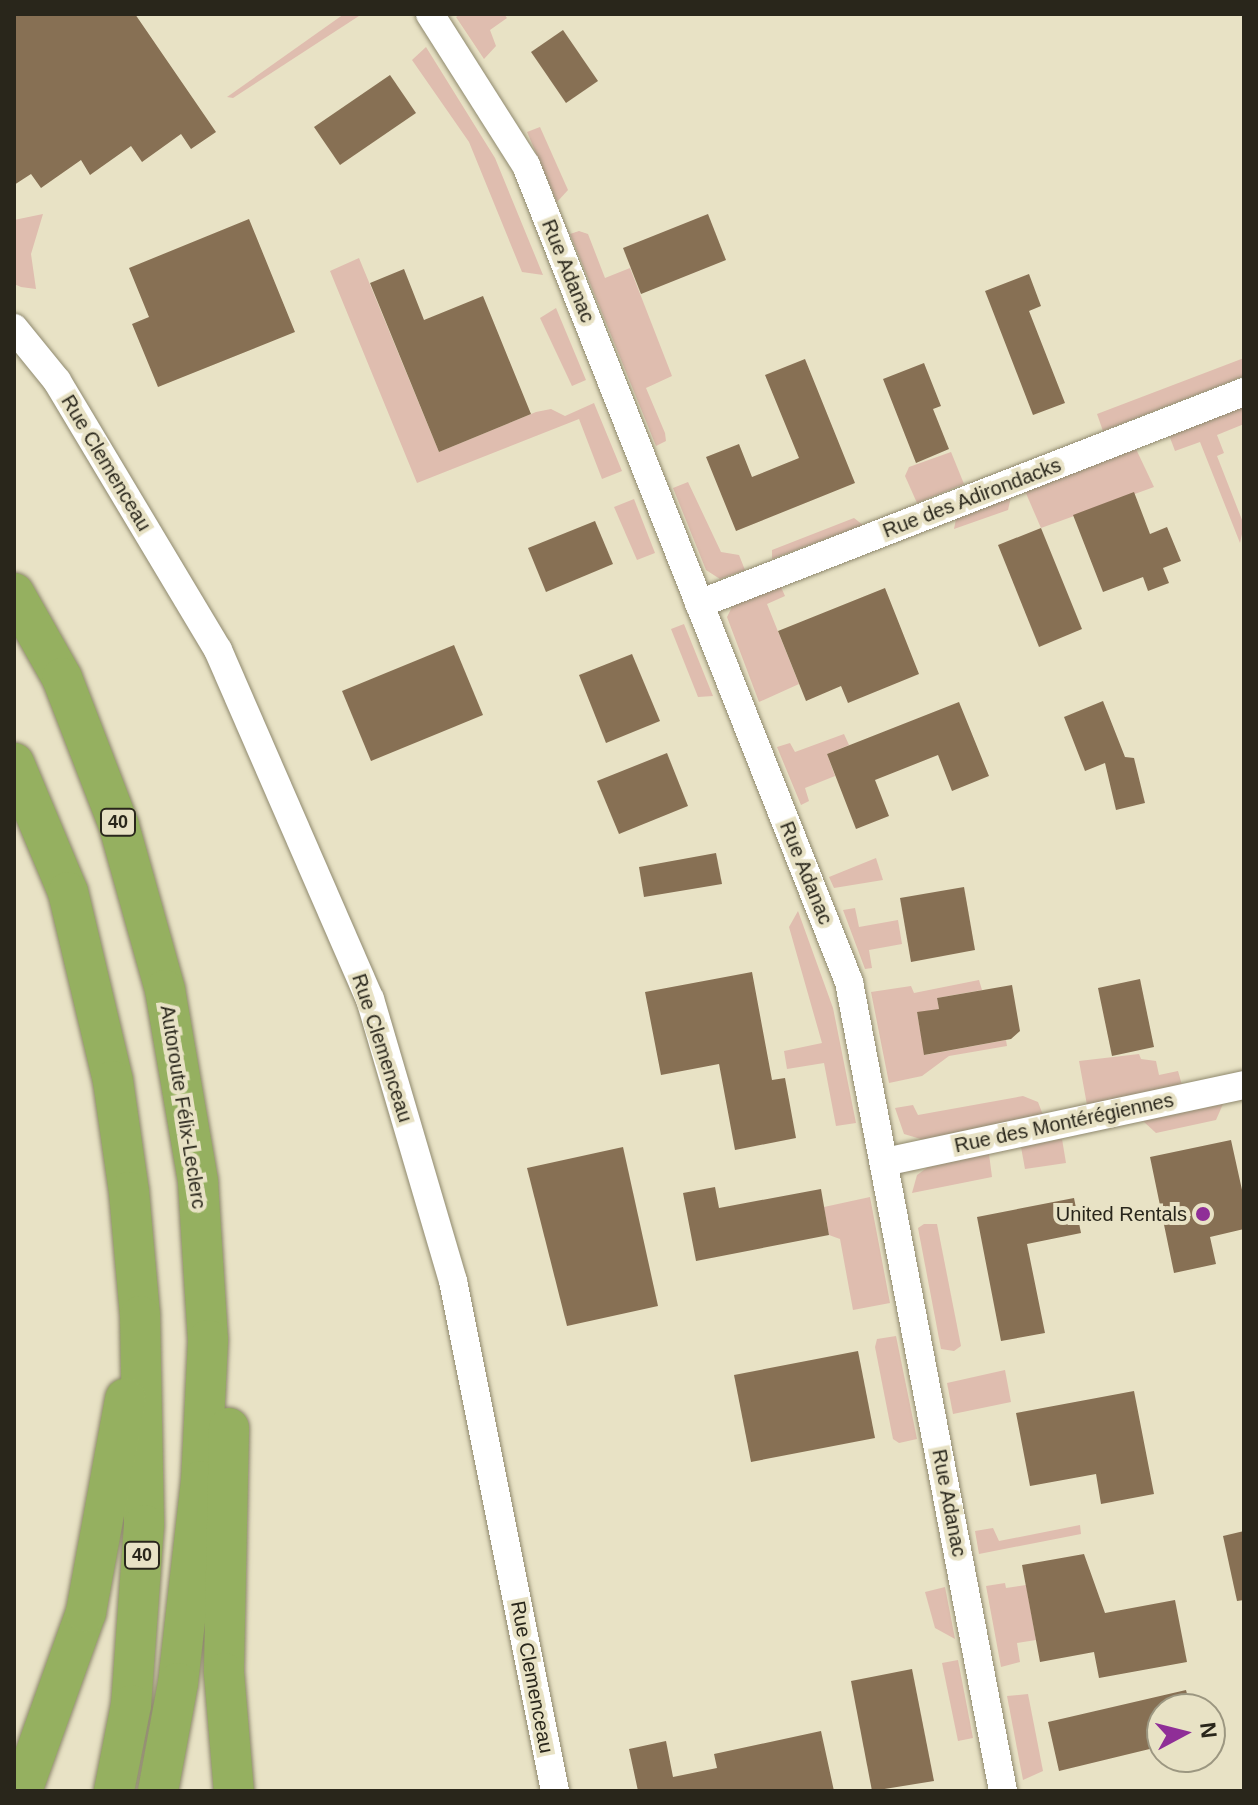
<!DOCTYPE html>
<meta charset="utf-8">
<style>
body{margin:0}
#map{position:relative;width:1258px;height:1805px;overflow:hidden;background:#e8e2c5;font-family:Helvetica,sans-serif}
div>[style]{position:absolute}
.green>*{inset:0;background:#dfbdaf}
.building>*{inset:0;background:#877054}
.roads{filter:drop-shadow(0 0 2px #8f896e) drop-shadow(0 0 2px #8f896e)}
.minor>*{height:28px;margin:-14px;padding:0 14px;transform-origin:14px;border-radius:14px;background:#fff}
.highway>*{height:40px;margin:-20px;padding:0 20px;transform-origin:20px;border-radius:20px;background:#95b060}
.dots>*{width:22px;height:22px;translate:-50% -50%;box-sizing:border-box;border:4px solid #e8e2c5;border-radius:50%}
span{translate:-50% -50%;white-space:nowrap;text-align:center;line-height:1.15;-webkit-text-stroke:8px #e8e2c5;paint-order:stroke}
.shield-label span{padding:2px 6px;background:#e8e2c5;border:2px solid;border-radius:6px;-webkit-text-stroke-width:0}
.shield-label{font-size:18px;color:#29261b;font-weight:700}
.street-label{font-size:20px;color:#29261b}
.poi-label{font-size:20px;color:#29261b}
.right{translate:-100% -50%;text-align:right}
.frame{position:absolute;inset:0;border:16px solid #29261b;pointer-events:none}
.north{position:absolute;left:1146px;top:1693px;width:80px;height:80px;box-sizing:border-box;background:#e8e2c5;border:2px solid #9c9781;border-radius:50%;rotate:83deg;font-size:22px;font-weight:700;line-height:32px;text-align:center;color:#29261b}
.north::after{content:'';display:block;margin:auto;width:28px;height:36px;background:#8f2e97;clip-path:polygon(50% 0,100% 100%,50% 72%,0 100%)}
</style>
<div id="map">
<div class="green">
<div style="clip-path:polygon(344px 14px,362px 14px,233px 98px,227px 97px)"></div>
<div style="clip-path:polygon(461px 14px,504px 14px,507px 18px,490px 30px,496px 46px,484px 59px,456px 17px)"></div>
<div style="clip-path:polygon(426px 47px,495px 158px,543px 275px,522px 272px,469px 142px,412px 60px)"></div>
<div style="clip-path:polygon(540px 127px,568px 190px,557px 202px,527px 132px)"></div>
<div style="clip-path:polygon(43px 214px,31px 254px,36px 289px,21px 287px,14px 284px,14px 220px)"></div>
<div style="clip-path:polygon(579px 231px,588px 234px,605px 278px,630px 268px,672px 376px,646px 388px,665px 433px,666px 441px,656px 446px,570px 234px)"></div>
<div style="clip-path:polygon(359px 258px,439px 452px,536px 412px,551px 409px,565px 416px,594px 403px,622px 471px,602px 479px,579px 419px,417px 483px,330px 271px)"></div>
<div style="clip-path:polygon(556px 308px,586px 380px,572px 386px,540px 318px)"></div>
<div style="clip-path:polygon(1244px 358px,1244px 376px,1103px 431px,1097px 414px)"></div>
<div style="clip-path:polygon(1244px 406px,1244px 424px,1217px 435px,1224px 453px,1217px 456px,1244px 525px,1240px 543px,1200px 442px,1175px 451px,1169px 435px)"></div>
<div style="clip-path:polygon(1136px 449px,1154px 487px,1041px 528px,1025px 491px)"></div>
<div style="clip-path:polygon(951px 452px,964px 484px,917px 503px,905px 476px,909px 467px)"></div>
<div style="clip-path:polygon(688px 482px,721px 552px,739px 555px,745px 570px,720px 579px,706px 570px,673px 488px)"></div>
<div style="clip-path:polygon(1011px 497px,1008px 510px,954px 529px,956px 519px)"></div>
<div style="clip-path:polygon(634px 499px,655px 553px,637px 560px,614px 507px)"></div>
<div style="clip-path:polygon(854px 518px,863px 525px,772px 559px,772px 550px)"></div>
<div style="clip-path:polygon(781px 587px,785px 596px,767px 604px,799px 684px,759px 702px,727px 617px,733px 605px)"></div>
<div style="clip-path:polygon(684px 624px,713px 696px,698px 697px,671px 629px)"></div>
<div style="clip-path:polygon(844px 734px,849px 745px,827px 754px,835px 776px,805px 788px,809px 801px,801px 805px,777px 747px,790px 743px,795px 752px)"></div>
<div style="clip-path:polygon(876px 858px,883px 880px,834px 888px,829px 877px)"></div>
<div style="clip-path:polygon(855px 908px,859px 927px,898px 920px,902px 944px,869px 950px,872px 968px,865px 969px,843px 910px)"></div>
<div style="clip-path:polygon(798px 911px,833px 1008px,856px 1123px,836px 1126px,824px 1063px,787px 1069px,784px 1051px,822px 1043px,789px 927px)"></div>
<div style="clip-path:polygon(979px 980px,982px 990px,937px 998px,939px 1009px,917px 1013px,925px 1055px,1006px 1040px,1007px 1046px,949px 1056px,922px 1076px,889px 1083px,871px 992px,911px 986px,914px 993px)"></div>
<div style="clip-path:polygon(1139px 1054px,1141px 1059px,1156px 1061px,1159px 1075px,1178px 1071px,1182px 1085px,1087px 1105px,1079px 1061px)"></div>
<div style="clip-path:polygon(1023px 1096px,1038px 1102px,1043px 1115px,924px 1140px,904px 1134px,895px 1108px,913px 1105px,918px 1115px)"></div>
<div style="clip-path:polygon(1223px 1104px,1216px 1120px,1156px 1133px,1143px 1121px)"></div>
<div style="clip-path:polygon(1062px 1139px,1066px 1163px,1025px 1169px,1021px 1147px)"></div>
<div style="clip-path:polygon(989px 1154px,992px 1177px,912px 1193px,917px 1175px,928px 1167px)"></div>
<div style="clip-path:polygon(870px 1197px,890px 1303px,853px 1310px,840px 1239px,829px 1235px,824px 1207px)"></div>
<div style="clip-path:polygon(924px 1224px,937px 1224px,961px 1346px,954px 1351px,941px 1349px,918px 1228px)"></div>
<div style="clip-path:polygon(896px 1336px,917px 1439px,899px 1443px,893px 1439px,875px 1347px,877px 1339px)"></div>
<div style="clip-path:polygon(1005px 1370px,1011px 1402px,953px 1414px,947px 1383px)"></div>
<div style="clip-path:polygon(1080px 1525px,1081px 1534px,979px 1554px,975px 1531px,993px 1528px,999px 1541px)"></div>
<div style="clip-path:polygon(1005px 1583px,1006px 1588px,1026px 1585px,1036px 1640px,1017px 1643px,1020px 1662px,1001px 1667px,986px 1586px)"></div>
<div style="clip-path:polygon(945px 1587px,955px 1639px,935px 1628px,925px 1592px)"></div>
<div style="clip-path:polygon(958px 1660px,973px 1738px,958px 1741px,942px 1663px)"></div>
<div style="clip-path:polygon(1028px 1694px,1043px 1771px,1023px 1780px,1007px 1696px)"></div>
</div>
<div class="building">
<div style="clip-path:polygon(14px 14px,135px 14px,216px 132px,191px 149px,181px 134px,142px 162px,131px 146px,90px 175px,81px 160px,41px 188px,31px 174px,14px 185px)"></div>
<div style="clip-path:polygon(563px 30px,598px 81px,566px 103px,531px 52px)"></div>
<div style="clip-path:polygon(390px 75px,416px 113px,340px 165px,314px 127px)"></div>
<div style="clip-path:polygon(708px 214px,726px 260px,641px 294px,623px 248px)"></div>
<div style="clip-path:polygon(249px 219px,295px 332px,158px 387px,132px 324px,149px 317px,129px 268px)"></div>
<div style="clip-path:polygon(404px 269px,424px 320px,483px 296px,531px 414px,439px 452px,370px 283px)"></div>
<div style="clip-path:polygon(1029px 274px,1041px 306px,1029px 311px,1065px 403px,1033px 415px,985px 291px)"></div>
<div style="clip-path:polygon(805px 359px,855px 483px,736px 531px,706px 457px,739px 444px,752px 477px,799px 458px,765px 375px)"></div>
<div style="clip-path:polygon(924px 363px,941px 406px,933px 409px,949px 449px,916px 463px,883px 379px)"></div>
<div style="clip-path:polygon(1134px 492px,1150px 534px,1167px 527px,1181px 561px,1163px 568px,1169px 583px,1148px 591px,1143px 577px,1103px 592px,1073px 515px)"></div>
<div style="clip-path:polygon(595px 521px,613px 564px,546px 592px,528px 548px)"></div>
<div style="clip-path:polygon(1041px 528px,1082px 629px,1039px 647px,998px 545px)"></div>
<div style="clip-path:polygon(885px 588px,919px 674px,848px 703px,841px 686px,806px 701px,778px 631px)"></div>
<div style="clip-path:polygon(454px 645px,483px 715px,371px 761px,342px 691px)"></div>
<div style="clip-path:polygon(632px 654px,660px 721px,606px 743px,579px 675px)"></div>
<div style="clip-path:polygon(1103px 701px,1125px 757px,1134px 758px,1145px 803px,1116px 810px,1105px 763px,1085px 771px,1064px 717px)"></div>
<div style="clip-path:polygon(959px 702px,989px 776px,952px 791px,938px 755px,875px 780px,889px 816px,856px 829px,827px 754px)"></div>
<div style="clip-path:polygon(667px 753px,688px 806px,619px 834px,597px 781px)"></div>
<div style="clip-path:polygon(716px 853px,722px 884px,644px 897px,639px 867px)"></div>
<div style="clip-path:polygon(964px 887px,975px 950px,911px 962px,900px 898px)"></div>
<div style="clip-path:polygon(752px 972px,772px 1080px,785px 1078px,796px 1138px,735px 1150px,719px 1064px,661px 1075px,645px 992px)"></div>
<div style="clip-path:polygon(1140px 979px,1154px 1047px,1112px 1056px,1098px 988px)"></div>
<div style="clip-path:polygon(1012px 985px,1020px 1031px,1011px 1039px,924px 1055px,917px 1012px,939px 1009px,937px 998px)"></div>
<div style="clip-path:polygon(1231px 1140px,1244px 1199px,1244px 1229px,1210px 1237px,1216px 1264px,1174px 1273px,1150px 1157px)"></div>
<div style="clip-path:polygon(623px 1147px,658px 1306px,567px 1326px,527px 1168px)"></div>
<div style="clip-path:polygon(715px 1187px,719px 1208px,821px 1189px,829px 1235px,696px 1261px,683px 1193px)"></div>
<div style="clip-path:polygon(1074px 1198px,1081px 1233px,1027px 1244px,1045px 1333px,1001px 1341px,977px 1217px)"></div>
<div style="clip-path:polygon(858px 1351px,875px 1438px,751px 1462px,734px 1375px)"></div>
<div style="clip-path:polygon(1134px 1391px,1154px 1494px,1101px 1504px,1096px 1474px,1030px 1486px,1016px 1413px)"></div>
<div style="clip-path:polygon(1244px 1531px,1244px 1600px,1237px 1601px,1223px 1536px)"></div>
<div style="clip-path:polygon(1084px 1554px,1105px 1613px,1175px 1600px,1187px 1662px,1099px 1678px,1094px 1652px,1040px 1662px,1022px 1565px)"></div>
<div style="clip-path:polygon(912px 1669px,934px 1781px,872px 1791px,851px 1681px)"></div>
<div style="clip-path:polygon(1186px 1690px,1191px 1709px,1162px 1709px,1162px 1746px,1059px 1771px,1048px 1722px)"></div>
<div style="clip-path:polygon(821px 1731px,834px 1791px,638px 1791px,629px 1749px,666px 1741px,673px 1777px,717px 1768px,714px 1754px)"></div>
</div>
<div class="roads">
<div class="minor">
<div style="left:430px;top:14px;width:179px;rotate:57.6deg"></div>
<div style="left:526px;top:165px;width:879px;rotate:68.43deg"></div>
<div style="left:849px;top:982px;width:824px;rotate:79.22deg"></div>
<div style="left:14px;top:328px;width:68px;rotate:50.9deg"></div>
<div style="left:57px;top:381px;width:313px;rotate:59.1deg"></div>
<div style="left:218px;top:650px;width:381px;rotate:66.5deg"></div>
<div style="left:370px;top:999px;width:294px;rotate:73.6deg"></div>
<div style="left:453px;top:1281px;width:520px;rotate:78.69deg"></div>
<div style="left:699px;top:604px;width:585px;rotate:-21.26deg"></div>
<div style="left:885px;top:1162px;width:367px;rotate:-12.1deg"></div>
</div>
<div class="highway">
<div style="left:14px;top:593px;width:98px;rotate:60.5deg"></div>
<div style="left:62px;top:678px;width:159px;rotate:68.9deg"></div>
<div style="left:119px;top:826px;width:170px;rotate:74.3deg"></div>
<div style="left:165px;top:990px;width:195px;rotate:80.2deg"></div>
<div style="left:198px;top:1182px;width:158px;rotate:86.4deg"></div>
<div style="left:208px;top:1340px;width:141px;rotate:92.8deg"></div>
<div style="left:201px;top:1481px;width:203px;rotate:96.5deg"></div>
<div style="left:178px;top:1683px;width:110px;rotate:100.5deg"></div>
<div style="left:14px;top:763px;width:140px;rotate:67.3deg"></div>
<div style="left:68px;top:892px;width:194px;rotate:76.6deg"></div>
<div style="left:113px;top:1081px;width:112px;rotate:81.8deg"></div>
<div style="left:129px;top:1192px;width:124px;rotate:84.9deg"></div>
<div style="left:140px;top:1316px;width:209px;rotate:88.9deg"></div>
<div style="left:144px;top:1525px;width:180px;rotate:94.1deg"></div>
<div style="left:131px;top:1705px;width:88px;rotate:101.2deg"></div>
<div style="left:229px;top:1428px;width:245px;rotate:91.2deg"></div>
<div style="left:224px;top:1673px;width:118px;rotate:85.2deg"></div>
<div style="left:22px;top:1791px;width:190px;rotate:-70.3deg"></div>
<div style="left:86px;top:1612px;width:217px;rotate:-79.6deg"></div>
</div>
</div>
<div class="dots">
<div style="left:1203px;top:1214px;background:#8f2e97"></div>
</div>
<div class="shield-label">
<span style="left:118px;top:822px">40</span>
<span style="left:142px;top:1555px">40</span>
</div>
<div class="street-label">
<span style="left:568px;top:271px;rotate:68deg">Rue Adanac</span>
<span style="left:106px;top:463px;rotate:59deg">Rue Clemenceau</span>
<span style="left:972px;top:498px;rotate:-21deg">Rue des Adirondacks</span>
<span style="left:806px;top:873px;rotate:68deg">Rue Adanac</span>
<span style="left:382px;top:1048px;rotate:72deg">Rue Clemenceau</span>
<span style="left:183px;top:1107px;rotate:81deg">Autoroute Félix-Leclerc</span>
<span style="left:1064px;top:1123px;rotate:-12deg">Rue des Montérégiennes</span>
<span style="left:949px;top:1503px;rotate:79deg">Rue Adanac</span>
<span style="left:532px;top:1677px;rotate:79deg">Rue Clemenceau</span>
</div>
<div class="poi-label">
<span class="right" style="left:1187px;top:1214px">United Rentals</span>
</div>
<div class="frame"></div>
<div class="north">N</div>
</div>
